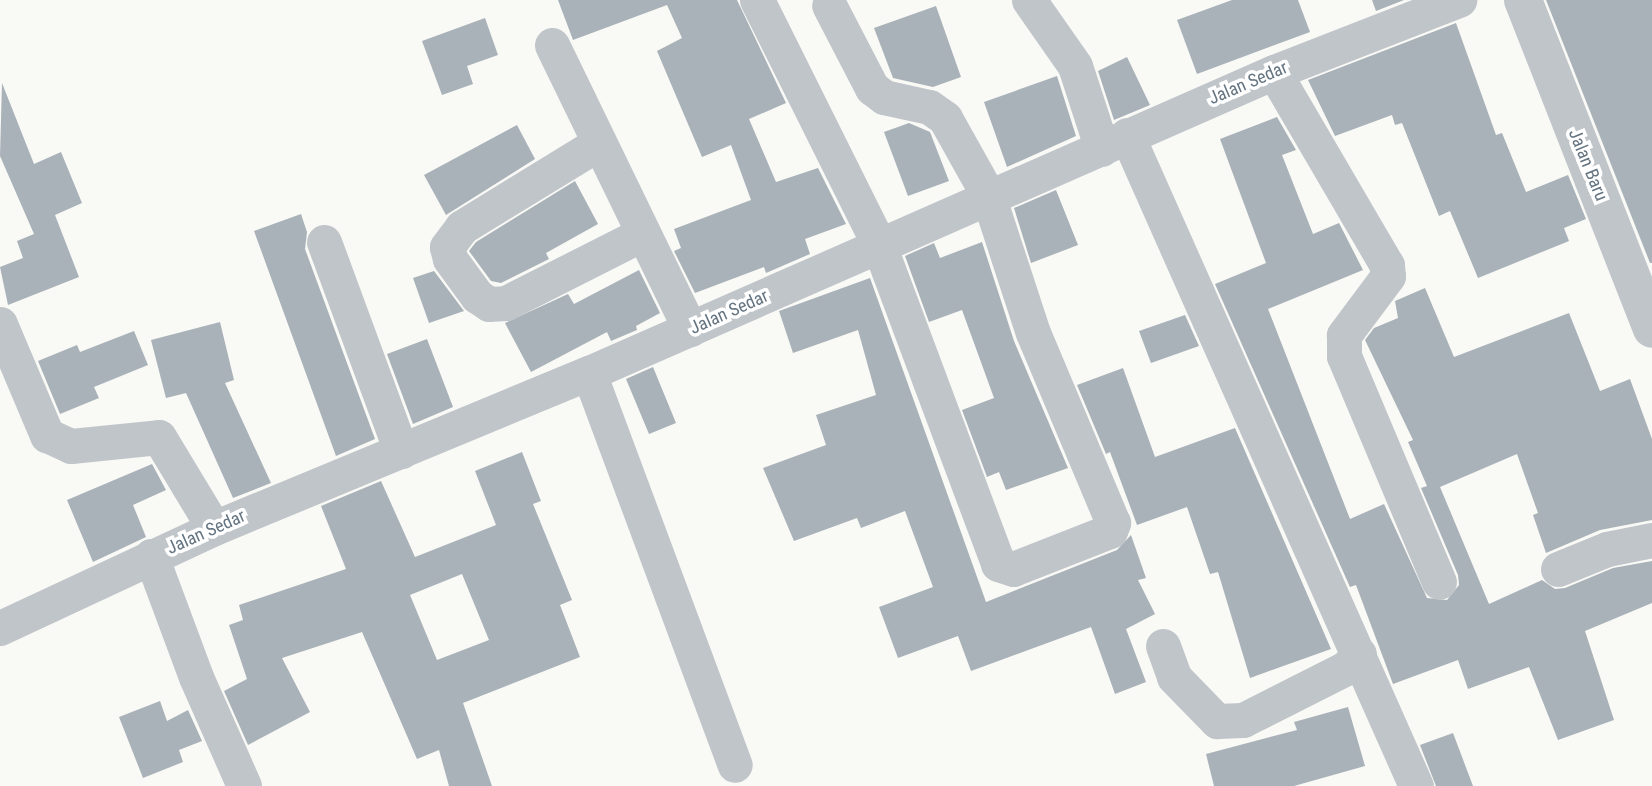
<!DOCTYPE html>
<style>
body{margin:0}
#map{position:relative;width:1652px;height:786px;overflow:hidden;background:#f9f9f6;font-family:"Roboto Condensed",sans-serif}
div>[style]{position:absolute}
.building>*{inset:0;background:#a9b2b8}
.minor>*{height:35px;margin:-17.5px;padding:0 17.5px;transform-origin:17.5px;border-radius:17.5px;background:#c0c5c9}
.tertiary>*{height:38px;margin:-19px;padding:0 19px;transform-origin:19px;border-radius:19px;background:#c0c5c9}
span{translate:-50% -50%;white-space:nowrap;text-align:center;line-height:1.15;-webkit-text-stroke:7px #fff;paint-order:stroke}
.street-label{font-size:18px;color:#647481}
</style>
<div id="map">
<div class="building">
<div style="clip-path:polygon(558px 0,737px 0,786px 103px,749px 119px,776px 182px,818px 168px,846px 224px,805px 239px,810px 254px,766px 273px,764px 267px,695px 293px,674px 251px,681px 248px,674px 229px,751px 200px,731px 145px,702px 157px,657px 51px,682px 38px,667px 5px,573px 40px)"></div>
<div style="clip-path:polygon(1232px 0,1298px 0,1310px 32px,1197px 74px,1177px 20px)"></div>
<div style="clip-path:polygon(1372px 0,1404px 0,1376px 11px)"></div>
<div style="clip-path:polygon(1546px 0,1652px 0,1652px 263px,1650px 263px)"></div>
<div style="clip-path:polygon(936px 6px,961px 77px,933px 87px,893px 78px,874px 28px)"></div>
<div style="clip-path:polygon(485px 18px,498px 55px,467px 66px,473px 84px,442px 95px,422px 41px)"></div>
<div style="clip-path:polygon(1456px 23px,1496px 135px,1502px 133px,1526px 192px,1568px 175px,1586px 219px,1564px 228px,1569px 241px,1478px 278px,1450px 211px,1439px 216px,1402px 123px,1395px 125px,1392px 115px,1335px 136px,1308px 80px)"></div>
<div style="clip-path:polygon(1127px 57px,1150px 105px,1114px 120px,1098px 71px)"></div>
<div style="clip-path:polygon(1057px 76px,1076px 136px,1007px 167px,984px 102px)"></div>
<div style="clip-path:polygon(2px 83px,34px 164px,61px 152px,82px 203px,55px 215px,79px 277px,8px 305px,0 267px,23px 258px,17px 241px,34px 234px,0 156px)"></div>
<div style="clip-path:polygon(1277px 117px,1296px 150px,1282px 155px,1313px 234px,1339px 223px,1363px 270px,1268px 309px,1350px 519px,1384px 504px,1427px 598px,1447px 600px,1459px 585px,1458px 575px,1421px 488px,1427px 486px,1408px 442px,1413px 440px,1365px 340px,1374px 328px,1398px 318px,1395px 301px,1425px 288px,1454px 357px,1569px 313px,1600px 391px,1630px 379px,1652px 439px,1652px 520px,1600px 530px,1546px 553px,1533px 515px,1538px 513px,1517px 454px,1440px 487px,1489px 604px,1542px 580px,1555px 589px,1565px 588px,1613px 568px,1652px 561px,1652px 603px,1585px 631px,1614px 720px,1558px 740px,1529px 667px,1468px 689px,1458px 660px,1393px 684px,1356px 585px,1350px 587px,1215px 284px,1266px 263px,1220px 139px)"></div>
<div style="clip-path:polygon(909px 123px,930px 132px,949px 181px,908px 196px,884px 132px)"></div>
<div style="clip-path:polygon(517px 125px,535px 159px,446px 215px,424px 175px)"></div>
<div style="clip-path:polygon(575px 181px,598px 224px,546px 253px,549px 259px,501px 283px,491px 281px,469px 251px,476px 242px)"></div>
<div style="clip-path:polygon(1056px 190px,1078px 245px,1031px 263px,1014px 208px)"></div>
<div style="clip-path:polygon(301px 214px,307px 232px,305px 249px,375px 439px,336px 456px,254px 231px)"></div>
<div style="clip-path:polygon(982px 242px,1014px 341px,1068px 468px,1006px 490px,999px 472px,987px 477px,962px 410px,994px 398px,962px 310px,929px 322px,905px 256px,934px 243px,940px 258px)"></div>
<div style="clip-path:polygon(639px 270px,660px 313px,636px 326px,637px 330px,611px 341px,607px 332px,531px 372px,505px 323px,568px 294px,574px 304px)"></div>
<div style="clip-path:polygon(434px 271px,464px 311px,429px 323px,413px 278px)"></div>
<div style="clip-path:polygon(870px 278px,986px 602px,1117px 550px,1131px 535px,1146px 578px,1138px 580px,1155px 614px,1126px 629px,1146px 682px,1115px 694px,1091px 627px,971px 671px,958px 636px,898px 658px,879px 607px,933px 587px,905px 511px,861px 528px,857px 518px,794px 541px,763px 468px,826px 445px,816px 415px,876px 395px,858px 330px,793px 353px,779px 311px)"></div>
<div style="clip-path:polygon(1185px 315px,1199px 346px,1151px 363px,1139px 331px)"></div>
<div style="clip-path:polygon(220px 322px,234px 380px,225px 383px,271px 483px,233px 498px,186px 393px,166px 398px,151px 340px)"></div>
<div style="clip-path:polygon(134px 331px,148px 365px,94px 387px,99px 398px,60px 414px,38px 361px,77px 345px,80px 352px)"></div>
<div style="clip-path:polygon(427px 339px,453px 407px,413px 424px,387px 354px)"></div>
<div style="clip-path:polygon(653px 367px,676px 423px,649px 434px,626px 379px)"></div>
<div style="clip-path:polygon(1123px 368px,1155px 457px,1235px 428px,1331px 649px,1250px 678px,1218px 572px,1210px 574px,1187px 507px,1137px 525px,1110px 452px,1106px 454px,1077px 385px)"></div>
<div style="clip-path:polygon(evenodd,522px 452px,541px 501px,533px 504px,572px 600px,560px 605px,580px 657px,463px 703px,492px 786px,449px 786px,439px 750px,417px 759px,362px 632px,282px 658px,310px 712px,248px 745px,224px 691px,247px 679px,229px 625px,243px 620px,239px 605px,346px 569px,321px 506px,381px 481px,415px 557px,496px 525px,475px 471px,522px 452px,462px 574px,489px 640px,437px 660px,410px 595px,462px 574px)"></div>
<div style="clip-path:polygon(152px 464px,166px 490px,133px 505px,146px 537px,93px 562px,67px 500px)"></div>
<div style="clip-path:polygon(160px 701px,167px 721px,188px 710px,202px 741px,179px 750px,183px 762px,143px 778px,119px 717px)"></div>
<div style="clip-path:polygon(1348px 707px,1365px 766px,1294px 786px,1214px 786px,1206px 754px,1297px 730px,1294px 722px)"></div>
<div style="clip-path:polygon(1453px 733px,1473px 786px,1436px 786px,1420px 745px)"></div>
</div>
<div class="minor">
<div style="left:757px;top:0;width:274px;rotate:63.5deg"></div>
<div style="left:879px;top:245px;width:340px;rotate:69.5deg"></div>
<div style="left:998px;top:564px;width:16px;rotate:18deg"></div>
<div style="left:1013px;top:569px;width:104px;rotate:-21.4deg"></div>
<div style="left:1110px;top:531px;width:9px;rotate:-69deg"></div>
<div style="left:1113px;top:523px;width:206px;rotate:-112.8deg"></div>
<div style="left:1033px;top:333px;width:145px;rotate:-108.1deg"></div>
<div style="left:988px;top:195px;width:88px;rotate:-119.2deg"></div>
<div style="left:945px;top:118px;width:19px;rotate:-145deg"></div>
<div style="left:929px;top:107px;width:46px;rotate:-167.5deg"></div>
<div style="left:884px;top:97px;width:15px;rotate:-143deg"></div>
<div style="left:872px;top:88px;width:93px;rotate:-117.4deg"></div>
<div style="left:1029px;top:0;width:80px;rotate:55.1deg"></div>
<div style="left:1075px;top:66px;width:87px;rotate:72deg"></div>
<div style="left:552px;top:45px;width:316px;rotate:64.1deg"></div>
<div style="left:1274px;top:72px;width:224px;rotate:59.7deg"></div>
<div style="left:1387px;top:265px;width:11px;rotate:85deg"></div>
<div style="left:1388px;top:276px;width:74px;rotate:126.7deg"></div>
<div style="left:1344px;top:335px;width:21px;rotate:90deg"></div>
<div style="left:1344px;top:356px;width:245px;rotate:67.2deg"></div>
<div style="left:1127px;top:135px;width:712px;rotate:66.06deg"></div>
<div style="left:599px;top:143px;width:161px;rotate:148.5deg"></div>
<div style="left:462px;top:227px;width:25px;rotate:127deg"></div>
<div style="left:447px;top:247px;width:12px;rotate:76deg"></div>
<div style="left:450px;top:259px;width:46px;rotate:53.9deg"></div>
<div style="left:477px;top:296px;width:14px;rotate:34deg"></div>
<div style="left:489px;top:304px;width:17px;rotate:-3deg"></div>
<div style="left:506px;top:303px;width:153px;rotate:-26.9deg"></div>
<div style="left:324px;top:242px;width:223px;rotate:69.8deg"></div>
<div style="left:0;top:324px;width:121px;rotate:67.1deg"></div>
<div style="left:47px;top:435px;width:26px;rotate:25deg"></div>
<div style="left:71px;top:446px;width:88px;rotate:-5.8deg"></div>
<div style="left:159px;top:437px;width:106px;rotate:58.9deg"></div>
<div style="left:589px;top:373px;width:418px;rotate:69.6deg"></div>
<div style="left:151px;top:556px;width:129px;rotate:69.6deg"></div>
<div style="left:196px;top:677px;width:119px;rotate:66.2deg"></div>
<div style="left:1558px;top:569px;width:53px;rotate:-22.2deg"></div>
<div style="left:1607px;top:549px;width:46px;rotate:-11.3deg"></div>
<div style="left:0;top:628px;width:236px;rotate:-25deg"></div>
<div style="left:214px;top:528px;width:406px;rotate:-22.5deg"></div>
<div style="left:589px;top:373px;width:748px;rotate:-23.72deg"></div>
<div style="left:1274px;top:72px;width:199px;rotate:-21.3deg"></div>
<div style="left:1163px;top:646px;width:33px;rotate:70deg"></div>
<div style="left:1174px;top:677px;width:62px;rotate:45.7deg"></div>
<div style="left:1217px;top:721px;width:26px;rotate:-2deg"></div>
<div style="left:1243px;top:720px;width:115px;rotate:-26.8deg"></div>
<div style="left:1346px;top:668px;width:19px;rotate:-47deg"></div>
</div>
<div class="tertiary">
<div style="left:1523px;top:0;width:353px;rotate:68.6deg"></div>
</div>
<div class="street-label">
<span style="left:1248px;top:83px;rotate:-23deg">Jalan Sedar</span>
<span style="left:1588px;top:165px;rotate:68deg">Jalan Baru</span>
<span style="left:729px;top:312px;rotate:-24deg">Jalan Sedar</span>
<span style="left:206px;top:532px;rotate:-24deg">Jalan Sedar</span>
</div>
</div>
